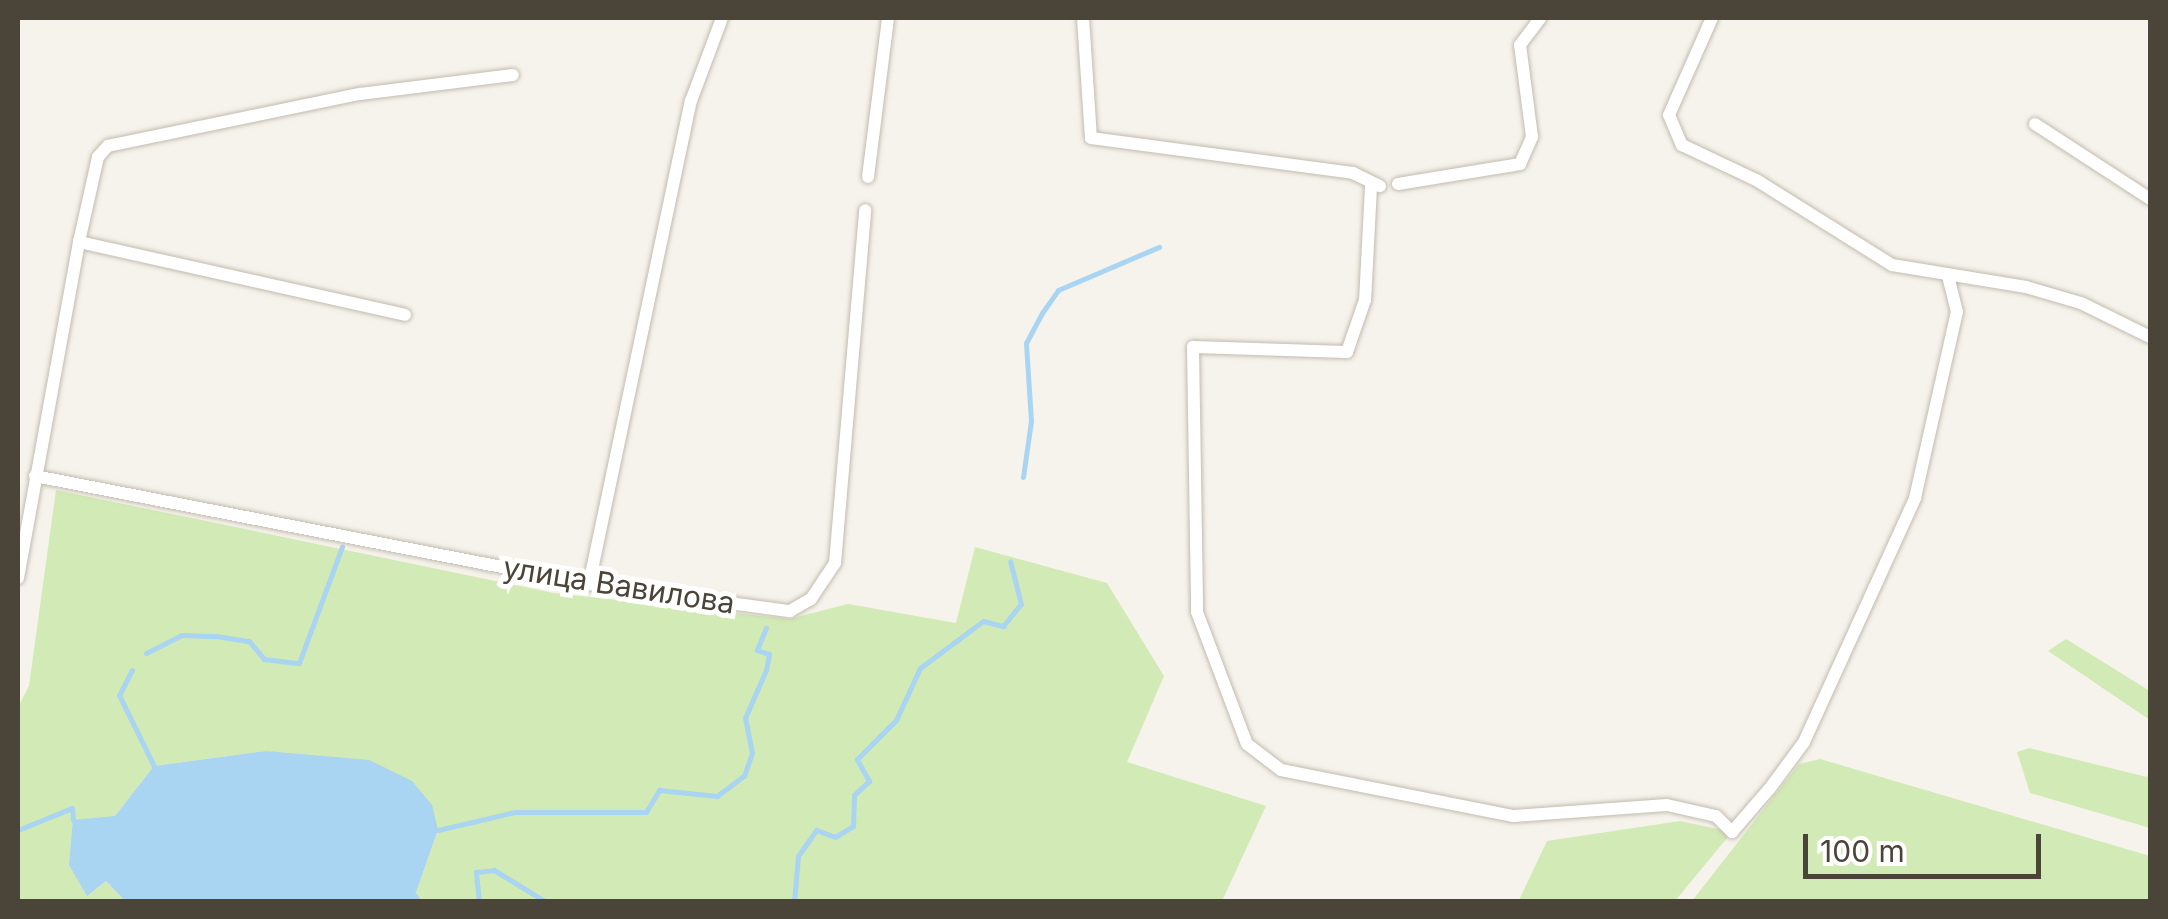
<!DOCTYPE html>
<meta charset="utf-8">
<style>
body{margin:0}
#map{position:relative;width:2168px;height:919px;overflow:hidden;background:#f6f3ec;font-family:Inter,sans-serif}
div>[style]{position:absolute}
.green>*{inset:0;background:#d2eab5}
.water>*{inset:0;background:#a9d4f2}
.stream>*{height:5px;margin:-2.5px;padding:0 2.5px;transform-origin:2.5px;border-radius:2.5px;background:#a9d4f2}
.roads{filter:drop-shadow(0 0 2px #c2bbae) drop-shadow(0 0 2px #c2bbae)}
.minor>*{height:12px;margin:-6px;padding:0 6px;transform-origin:6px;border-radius:6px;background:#fff}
span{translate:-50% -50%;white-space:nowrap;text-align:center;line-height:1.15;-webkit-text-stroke:10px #fff;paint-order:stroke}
.street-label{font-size:30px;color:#4b4439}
.frame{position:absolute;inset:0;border:20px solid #4b4439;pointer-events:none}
.scale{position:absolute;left:1803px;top:834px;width:238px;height:45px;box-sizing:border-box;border:5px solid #4b4439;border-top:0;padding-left:12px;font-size:30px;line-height:35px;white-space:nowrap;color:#4b4439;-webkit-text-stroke:8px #fff;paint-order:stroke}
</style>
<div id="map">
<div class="green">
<div style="clip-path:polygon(56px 490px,554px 593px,789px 619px,848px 604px,956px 623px,975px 547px,1107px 583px,1164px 676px,1127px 762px,1266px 806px,1222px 901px,413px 901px,438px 830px,266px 751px,154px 766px,115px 816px,88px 895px,106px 881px,125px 901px,18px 901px,18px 707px,29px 686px)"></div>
<div style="clip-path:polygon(2066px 639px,2150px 691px,2150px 720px,2048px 651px)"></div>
<div style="clip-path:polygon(2029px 748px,2147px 777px,2150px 769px,2150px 828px,2030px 793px,2017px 752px)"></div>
<div style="clip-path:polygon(1820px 759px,2150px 856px,2150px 901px,1692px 901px,1799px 764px)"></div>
<div style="clip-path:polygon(1680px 821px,1732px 832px,1675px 901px,1518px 902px,1547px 841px)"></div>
</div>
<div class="water">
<div style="clip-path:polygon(266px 751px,369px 760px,412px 781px,432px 805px,438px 830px,413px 901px,125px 901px,106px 881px,87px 896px,69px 865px,73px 820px,115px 816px,154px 766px)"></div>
</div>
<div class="stream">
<div style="left:1023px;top:477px;width:57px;rotate:-81.9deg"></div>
<div style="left:1031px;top:421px;width:78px;rotate:-93.7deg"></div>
<div style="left:1026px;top:343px;width:34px;rotate:-62deg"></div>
<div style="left:1042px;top:313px;width:28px;rotate:-55deg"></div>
<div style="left:1058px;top:290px;width:110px;rotate:-23.1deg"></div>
<div style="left:146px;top:653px;width:40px;rotate:-26.6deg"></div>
<div style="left:182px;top:635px;width:34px;rotate:2deg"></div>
<div style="left:216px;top:636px;width:33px;rotate:9deg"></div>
<div style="left:249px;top:641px;width:23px;rotate:50deg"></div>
<div style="left:264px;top:659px;width:35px;rotate:7deg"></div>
<div style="left:299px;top:663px;width:124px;rotate:-69.7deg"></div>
<div style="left:132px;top:670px;width:28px;rotate:117deg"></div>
<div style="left:119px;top:695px;width:79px;rotate:63.8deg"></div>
<div style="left:18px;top:830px;width:58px;rotate:-22.2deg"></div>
<div style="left:72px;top:808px;width:12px;rotate:85deg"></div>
<div style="left:438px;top:830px;width:79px;rotate:-13.2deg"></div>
<div style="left:515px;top:812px;width:131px"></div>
<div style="left:646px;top:812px;width:26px;rotate:-59deg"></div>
<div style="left:659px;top:790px;width:58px;rotate:5.9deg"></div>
<div style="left:717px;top:796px;width:34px;rotate:-37deg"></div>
<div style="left:744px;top:776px;width:24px;rotate:-71deg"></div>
<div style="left:752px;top:753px;width:36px;rotate:-101deg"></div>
<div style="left:745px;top:718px;width:52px;rotate:-66.4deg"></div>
<div style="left:766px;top:670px;width:16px;rotate:-79deg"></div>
<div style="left:769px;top:654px;width:13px;rotate:-162deg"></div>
<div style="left:757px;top:650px;width:24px;rotate:-68deg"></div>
<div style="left:415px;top:896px;width:7px;rotate:56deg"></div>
<div style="left:479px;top:902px;width:30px;rotate:-96deg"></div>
<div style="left:476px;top:872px;width:18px;rotate:-6deg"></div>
<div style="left:494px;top:870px;width:61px;rotate:31.6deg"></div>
<div style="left:794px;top:902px;width:46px;rotate:-85deg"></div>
<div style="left:798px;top:856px;width:32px;rotate:-55deg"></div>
<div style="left:816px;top:830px;width:20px;rotate:20deg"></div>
<div style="left:835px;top:837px;width:21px;rotate:-31deg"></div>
<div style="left:853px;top:826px;width:31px;rotate:-88deg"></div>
<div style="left:854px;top:795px;width:21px;rotate:-43deg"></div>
<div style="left:869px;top:781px;width:25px;rotate:-119deg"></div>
<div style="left:857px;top:759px;width:55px;rotate:-45deg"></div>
<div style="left:896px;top:720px;width:57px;rotate:-65.2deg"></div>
<div style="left:920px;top:668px;width:79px;rotate:-36.7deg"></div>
<div style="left:983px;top:621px;width:21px;rotate:14deg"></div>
<div style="left:1003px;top:626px;width:28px;rotate:-51deg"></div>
<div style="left:1021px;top:604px;width:44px;rotate:-104.3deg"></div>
<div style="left:818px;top:902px;width:13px"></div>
<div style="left:1091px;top:902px;width:6px"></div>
<div style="left:1248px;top:902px;width:4px"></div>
</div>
<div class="roads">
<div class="minor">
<div style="left:1083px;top:18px;width:120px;rotate:86.2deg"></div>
<div style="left:1091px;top:138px;width:264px;rotate:7.6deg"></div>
<div style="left:1353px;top:173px;width:30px;rotate:26deg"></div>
<div style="left:1712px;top:18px;width:106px;rotate:113.9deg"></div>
<div style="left:1669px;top:115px;width:33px;rotate:67deg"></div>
<div style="left:1682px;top:145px;width:84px;rotate:25.3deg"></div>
<div style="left:1758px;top:181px;width:158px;rotate:32.1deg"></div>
<div style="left:1892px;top:265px;width:136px;rotate:9.3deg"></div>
<div style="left:2026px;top:287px;width:57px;rotate:16.2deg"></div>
<div style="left:2081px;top:303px;width:77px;rotate:26.2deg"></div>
<div style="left:2035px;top:124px;width:137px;rotate:33.1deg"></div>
<div style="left:868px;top:177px;width:160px;rotate:-82.8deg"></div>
<div style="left:1398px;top:184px;width:124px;rotate:-9.3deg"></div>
<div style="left:1520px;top:164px;width:30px;rotate:-66deg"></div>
<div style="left:1532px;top:137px;width:93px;rotate:-97.4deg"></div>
<div style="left:1520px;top:45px;width:34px;rotate:-53deg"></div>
<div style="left:1371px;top:187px;width:113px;rotate:93deg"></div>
<div style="left:1365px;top:300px;width:55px;rotate:109.1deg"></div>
<div style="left:1347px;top:352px;width:154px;rotate:-178.1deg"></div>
<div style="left:1193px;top:347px;width:265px;rotate:89.1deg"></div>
<div style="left:1197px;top:612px;width:141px;rotate:69.3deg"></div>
<div style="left:1247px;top:744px;width:43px;rotate:37.4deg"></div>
<div style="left:1281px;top:770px;width:237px;rotate:11.2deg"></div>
<div style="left:1514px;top:816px;width:153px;rotate:-4.1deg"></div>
<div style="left:1667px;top:805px;width:50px;rotate:12.7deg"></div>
<div style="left:1716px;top:816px;width:23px;rotate:45deg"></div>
<div style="left:1732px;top:832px;width:58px;rotate:-49.2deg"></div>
<div style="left:1770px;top:788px;width:57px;rotate:-53.5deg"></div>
<div style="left:1804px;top:742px;width:268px;rotate:-65.5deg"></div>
<div style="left:1915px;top:498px;width:191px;rotate:-77.3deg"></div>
<div style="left:1957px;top:312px;width:34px;rotate:-104deg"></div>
<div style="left:79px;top:242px;width:334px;rotate:12.6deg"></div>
<div style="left:35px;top:476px;width:564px;rotate:11.03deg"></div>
<div style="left:589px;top:584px;width:203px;rotate:7.7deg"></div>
<div style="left:790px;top:611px;width:24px;rotate:-30deg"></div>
<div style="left:811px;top:599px;width:43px;rotate:-56.3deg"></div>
<div style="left:835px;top:563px;width:354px;rotate:-85.1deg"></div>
<div style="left:18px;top:578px;width:341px;rotate:-79.7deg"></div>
<div style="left:79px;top:242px;width:87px;rotate:-77.4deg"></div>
<div style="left:98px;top:157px;width:15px;rotate:-48deg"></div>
<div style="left:108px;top:146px;width:257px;rotate:-11.7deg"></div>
<div style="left:360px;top:94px;width:154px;rotate:-7.1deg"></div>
<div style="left:589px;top:584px;width:494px;rotate:-78.1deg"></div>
<div style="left:691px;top:101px;width:89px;rotate:-69.5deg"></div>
</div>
</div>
<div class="street-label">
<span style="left:619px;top:585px;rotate:9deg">улица Вавилова</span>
</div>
<div class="frame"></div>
<div class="scale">100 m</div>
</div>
